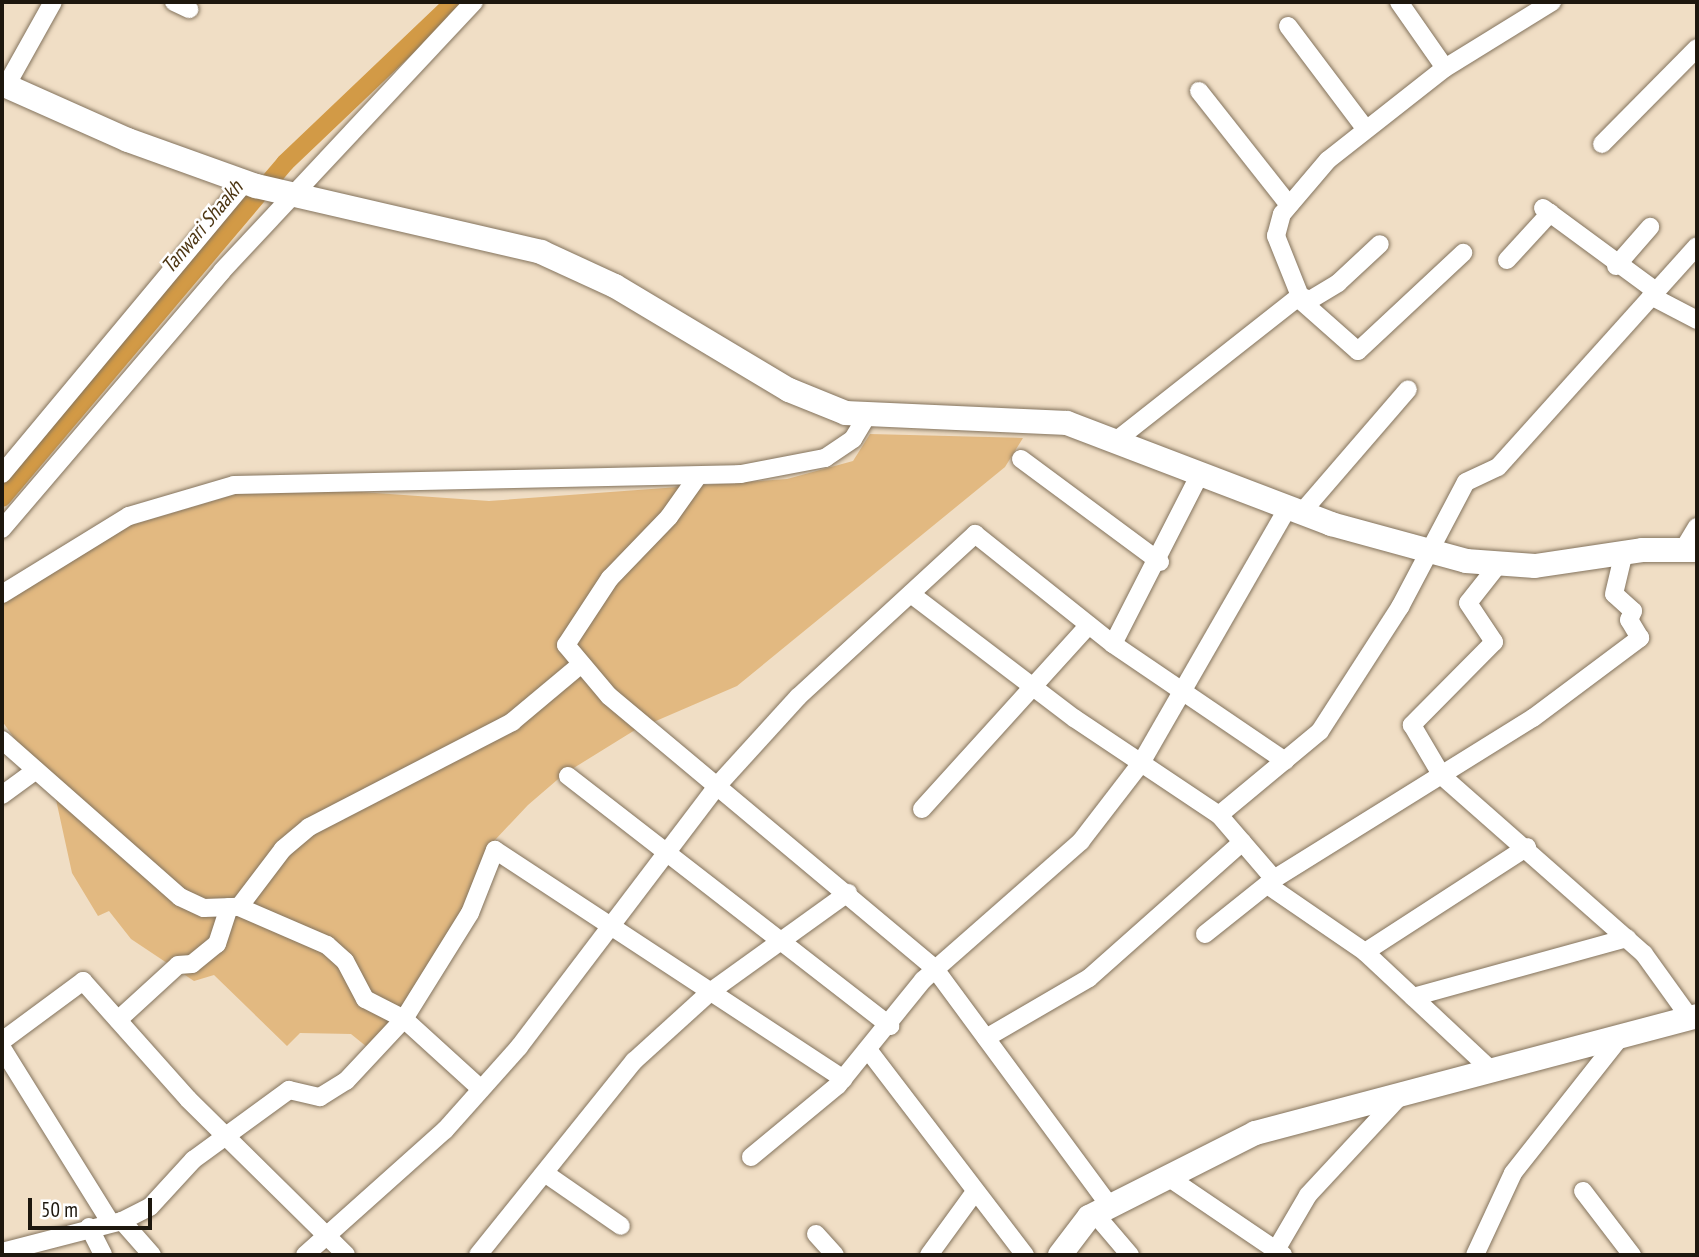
<!DOCTYPE html>
<style>
body{margin:0}
#map{position:relative;width:1699px;height:1257px;overflow:hidden;background:#f0dec5;font-family:"PT Sans Narrow",sans-serif}
div>[style]{position:absolute}
.green>*{inset:0;background:#e2b981}
.canal>*{height:18px;margin:-9px;padding:0 9px;transform-origin:9px;border-radius:9px;background:#d29a46}
.roads{filter:drop-shadow(0 0 2px #83735d) drop-shadow(0 0 2px #83735d)}
.street>*{height:18px;margin:-9px;padding:0 9px;transform-origin:9px;border-radius:9px;background:#fff}
.secondary>*{height:24px;margin:-12px;padding:0 12px;transform-origin:12px;border-radius:12px;background:#fff}
span{translate:-50% -50%;white-space:nowrap;text-align:center;line-height:1.15;-webkit-text-stroke:5px #fff;paint-order:stroke}
.water-label{font-size:21px;color:#4d3613;font-style:italic}
.frame{position:absolute;inset:0;border:4px solid #1d170e;pointer-events:none}
.scale{position:absolute;left:28px;top:1198px;width:124px;height:32px;box-sizing:border-box;border:4px solid #1d170e;border-top:0;padding-left:9px;font-size:21px;line-height:24px;white-space:nowrap;color:#1d170e;-webkit-text-stroke:5px #fff;paint-order:stroke}
</style>
<div id="map">
<div class="green">
<div style="clip-path:polygon(870px 434px,1023px 438px,1005px 467px,737px 686px,635px 730px,564px 774px,528px 805px,494px 841px,476px 888px,405px 1010px,367px 1047px,351px 1034px,300px 1033px,287px 1046px,214px 975px,194px 981px,131px 939px,109px 911px,98px 916px,72px 873px,55px 795px,2px 721px,2px 600px,125px 527px,247px 491px,290px 487px,489px 501px,787px 479px,853px 461px)"></div>
</div>
<div class="canal">
<div style="left:2px;top:498px;width:439px;rotate:-49.8deg"></div>
<div style="left:285px;top:163px;width:233px;rotate:-43.6deg"></div>
</div>
<div class="roads">
<div class="street">
<div style="left:174px;top:2px;width:17px;rotate:25deg"></div>
<div style="left:1399px;top:2px;width:80px;rotate:55.1deg"></div>
<div style="left:1288px;top:26px;width:128px;rotate:53deg"></div>
<div style="left:6px;top:86px;width:96px;rotate:-60.8deg"></div>
<div style="left:1199px;top:91px;width:145px;rotate:51.7deg"></div>
<div style="left:1602px;top:144px;width:135px;rotate:-45.3deg"></div>
<div style="left:1543px;top:208px;width:140px;rotate:36.3deg"></div>
<div style="left:1507px;top:260px;width:64px;rotate:-47.5deg"></div>
<div style="left:1616px;top:266px;width:52px;rotate:-48.9deg"></div>
<div style="left:1300px;top:296px;width:11px;rotate:22deg"></div>
<div style="left:1310px;top:300px;width:33px;rotate:-31deg"></div>
<div style="left:1338px;top:283px;width:57px;rotate:-42.9deg"></div>
<div style="left:1651px;top:296px;width:52px;rotate:27.6deg"></div>
<div style="left:1298px;top:298px;width:80px;rotate:41.5deg"></div>
<div style="left:1358px;top:351px;width:144px;rotate:-43deg"></div>
<div style="left:1118px;top:439px;width:231px;rotate:-38.2deg"></div>
<div style="left:1300px;top:296px;width:65px;rotate:-111.8deg"></div>
<div style="left:1276px;top:236px;width:23px;rotate:-75deg"></div>
<div style="left:1282px;top:214px;width:71px;rotate:-49.6deg"></div>
<div style="left:1328px;top:160px;width:149px;rotate:-38.2deg"></div>
<div style="left:1445px;top:68px;width:126px;rotate:-31.7deg"></div>
<div style="left:1021px;top:459px;width:173px;rotate:36.5deg"></div>
<div style="left:2px;top:474px;width:380px;rotate:-50.2deg"></div>
<div style="left:698px;top:476px;width:50px;rotate:125.3deg"></div>
<div style="left:669px;top:517px;width:85px;rotate:134deg"></div>
<div style="left:610px;top:578px;width:80px;rotate:123.3deg"></div>
<div style="left:566px;top:645px;width:67px;rotate:49.9deg"></div>
<div style="left:609px;top:696px;width:425px;rotate:39.9deg"></div>
<div style="left:935px;top:969px;width:295px;rotate:53.6deg"></div>
<div style="left:1302px;top:512px;width:162px;rotate:-49.2deg"></div>
<div style="left:2px;top:529px;width:339px;rotate:-49.5deg"></div>
<div style="left:222px;top:271px;width:369px;rotate:-46.9deg"></div>
<div style="left:1683px;top:550px;width:27px;rotate:-59deg"></div>
<div style="left:1498px;top:565px;width:48px;rotate:128.3deg"></div>
<div style="left:1468px;top:603px;width:47px;rotate:56.3deg"></div>
<div style="left:1494px;top:642px;width:117px;rotate:134.7deg"></div>
<div style="left:1412px;top:725px;width:59px;rotate:59.5deg"></div>
<div style="left:1442px;top:776px;width:269px;rotate:41.4deg"></div>
<div style="left:1644px;top:954px;width:79px;rotate:54.3deg"></div>
<div style="left:2px;top:594px;width:149px;rotate:-31.6deg"></div>
<div style="left:129px;top:516px;width:109px;rotate:-16.4deg"></div>
<div style="left:234px;top:485px;width:507px;rotate:-1.24deg"></div>
<div style="left:741px;top:474px;width:86px;rotate:-10.8deg"></div>
<div style="left:825px;top:458px;width:34px;rotate:-34deg"></div>
<div style="left:853px;top:439px;width:27px;rotate:-59deg"></div>
<div style="left:911px;top:594px;width:205px;rotate:37.3deg"></div>
<div style="left:1074px;top:718px;width:174px;rotate:33.8deg"></div>
<div style="left:1219px;top:815px;width:84px;rotate:49.3deg"></div>
<div style="left:1113px;top:644px;width:193px;rotate:-62.9deg"></div>
<div style="left:2px;top:740px;width:237px;rotate:41.4deg"></div>
<div style="left:180px;top:897px;width:26px;rotate:25deg"></div>
<div style="left:204px;top:908px;width:35px;rotate:-2deg"></div>
<div style="left:239px;top:907px;width:73px;rotate:-52.8deg"></div>
<div style="left:283px;top:849px;width:34px;rotate:-40deg"></div>
<div style="left:309px;top:827px;width:229px;rotate:-27.3deg"></div>
<div style="left:512px;top:722px;width:87px;rotate:-39.9deg"></div>
<div style="left:568px;top:776px;width:408px;rotate:37.8deg"></div>
<div style="left:2px;top:795px;width:42px;rotate:-36.3deg"></div>
<div style="left:922px;top:809px;width:248px;rotate:-47.8deg"></div>
<div style="left:1219px;top:815px;width:131px;rotate:-39.7deg"></div>
<div style="left:1320px;top:731px;width:148px;rotate:-57.2deg"></div>
<div style="left:1400px;top:607px;width:141px;rotate:-62.2deg"></div>
<div style="left:1466px;top:482px;width:35px;rotate:-25deg"></div>
<div style="left:1498px;top:467px;width:297px;rotate:-48deg"></div>
<div style="left:1269px;top:886px;width:116px;rotate:34.5deg"></div>
<div style="left:1365px;top:952px;width:171px;rotate:43.1deg"></div>
<div style="left:239px;top:907px;width:96px;rotate:23.4deg"></div>
<div style="left:327px;top:945px;width:24px;rotate:42deg"></div>
<div style="left:345px;top:961px;width:43px;rotate:62.2deg"></div>
<div style="left:365px;top:999px;width:44px;rotate:27.1deg"></div>
<div style="left:404px;top:1019px;width:104px;rotate:42.3deg"></div>
<div style="left:1205px;top:934px;width:88px;rotate:-38.6deg"></div>
<div style="left:1274px;top:879px;width:305px;rotate:-31.9deg"></div>
<div style="left:1533px;top:718px;width:134px;rotate:-36.8deg"></div>
<div style="left:1640px;top:638px;width:21px;rotate:-121deg"></div>
<div style="left:1629px;top:620px;width:10px;rotate:-66deg"></div>
<div style="left:1633px;top:611px;width:25px;rotate:-138deg"></div>
<div style="left:1614px;top:594px;width:43px;rotate:-76.6deg"></div>
<div style="left:1365px;top:952px;width:193px;rotate:-32.9deg"></div>
<div style="left:1413px;top:997px;width:222px;rotate:-15.4deg"></div>
<div style="left:118px;top:1020px;width:81px;rotate:-42.5deg"></div>
<div style="left:178px;top:965px;width:14px;rotate:-4deg"></div>
<div style="left:192px;top:964px;width:32px;rotate:-39deg"></div>
<div style="left:217px;top:944px;width:39px;rotate:-72deg"></div>
<div style="left:986px;top:1038px;width:119px;rotate:-30.2deg"></div>
<div style="left:1089px;top:978px;width:205px;rotate:-41.6deg"></div>
<div style="left:2px;top:1041px;width:101px;rotate:-36.5deg"></div>
<div style="left:83px;top:981px;width:158px;rotate:48.3deg"></div>
<div style="left:188px;top:1099px;width:222px;rotate:44.6deg"></div>
<div style="left:2px;top:1048px;width:206px;rotate:58.1deg"></div>
<div style="left:869px;top:1051px;width:257px;rotate:52.6deg"></div>
<div style="left:751px;top:1157px;width:113px;rotate:-39.6deg"></div>
<div style="left:838px;top:1085px;width:135px;rotate:-51deg"></div>
<div style="left:923px;top:980px;width:210px;rotate:-41.3deg"></div>
<div style="left:1081px;top:841px;width:98px;rotate:-52.4deg"></div>
<div style="left:1141px;top:763px;width:295px;rotate:-60.1deg"></div>
<div style="left:546px;top:1174px;width:91px;rotate:34.7deg"></div>
<div style="left:1168px;top:1177px;width:139px;rotate:34.1deg"></div>
<div style="left:1583px;top:1191px;width:81px;rotate:52.6deg"></div>
<div style="left:1095px;top:1214px;width:54px;rotate:49.5deg"></div>
<div style="left:122px;top:1221px;width:45px;rotate:48.6deg"></div>
<div style="left:89px;top:1227px;width:31px;rotate:63deg"></div>
<div style="left:816px;top:1234px;width:28px;rotate:48deg"></div>
<div style="left:2px;top:1252px;width:124px;rotate:-14.5deg"></div>
<div style="left:122px;top:1221px;width:31px;rotate:-27deg"></div>
<div style="left:150px;top:1207px;width:64px;rotate:-47.5deg"></div>
<div style="left:193px;top:1160px;width:119px;rotate:-36.1deg"></div>
<div style="left:289px;top:1090px;width:32px;rotate:13deg"></div>
<div style="left:320px;top:1097px;width:31px;rotate:-32deg"></div>
<div style="left:346px;top:1081px;width:85px;rotate:-46.9deg"></div>
<div style="left:404px;top:1019px;width:125px;rotate:-58.1deg"></div>
<div style="left:470px;top:913px;width:68px;rotate:-68.4deg"></div>
<div style="left:495px;top:850px;width:417px;rotate:33.3deg"></div>
<div style="left:305px;top:1255px;width:188px;rotate:-41.8deg"></div>
<div style="left:445px;top:1130px;width:111px;rotate:-48.3deg"></div>
<div style="left:519px;top:1047px;width:328px;rotate:-52.8deg"></div>
<div style="left:717px;top:786px;width:120px;rotate:-47.7deg"></div>
<div style="left:798px;top:697px;width:241px;rotate:-42.6deg"></div>
<div style="left:975px;top:534px;width:176px;rotate:38.6deg"></div>
<div style="left:1113px;top:644px;width:208px;rotate:34.2deg"></div>
<div style="left:478px;top:1255px;width:249px;rotate:-51.2deg"></div>
<div style="left:634px;top:1061px;width:103px;rotate:-42.2deg"></div>
<div style="left:710px;top:992px;width:170px;rotate:-35.7deg"></div>
<div style="left:929px;top:1255px;width:77px;rotate:-54deg"></div>
<div style="left:1273px;top:1255px;width:69px;rotate:-59.7deg"></div>
<div style="left:1308px;top:1195px;width:137px;rotate:-47.1deg"></div>
<div style="left:1475px;top:1255px;width:90px;rotate:-65.1deg"></div>
<div style="left:1513px;top:1173px;width:176px;rotate:-51.7deg"></div>
</div>
<div class="secondary">
<div style="left:2px;top:84px;width:138px;rotate:24deg"></div>
<div style="left:128px;top:140px;width:136px;rotate:19.8deg"></div>
<div style="left:256px;top:186px;width:293px;rotate:13deg"></div>
<div style="left:541px;top:252px;width:81px;rotate:24.7deg"></div>
<div style="left:615px;top:286px;width:203px;rotate:30.9deg"></div>
<div style="left:789px;top:390px;width:61px;rotate:22deg"></div>
<div style="left:846px;top:413px;width:221px;rotate:2.6deg"></div>
<div style="left:1067px;top:423px;width:283px;rotate:20.9deg"></div>
<div style="left:1331px;top:524px;width:140px;rotate:15.3deg"></div>
<div style="left:1466px;top:561px;width:69px;rotate:4.1deg"></div>
<div style="left:1535px;top:566px;width:108px;rotate:-8.5deg"></div>
<div style="left:1642px;top:550px;width:55px"></div>
<div style="left:1060px;top:1255px;width:48px;rotate:-52.7deg"></div>
<div style="left:1089px;top:1217px;width:186px;rotate:-26.8deg"></div>
<div style="left:1255px;top:1133px;width:457px;rotate:-14.8deg"></div>
</div>
</div>
<div class="water-label">
<span style="left:202px;top:227px;rotate:-50deg">Tanwari Shaakh</span>
</div>
<div class="frame"></div>
<div class="scale">50 m</div>
</div>
